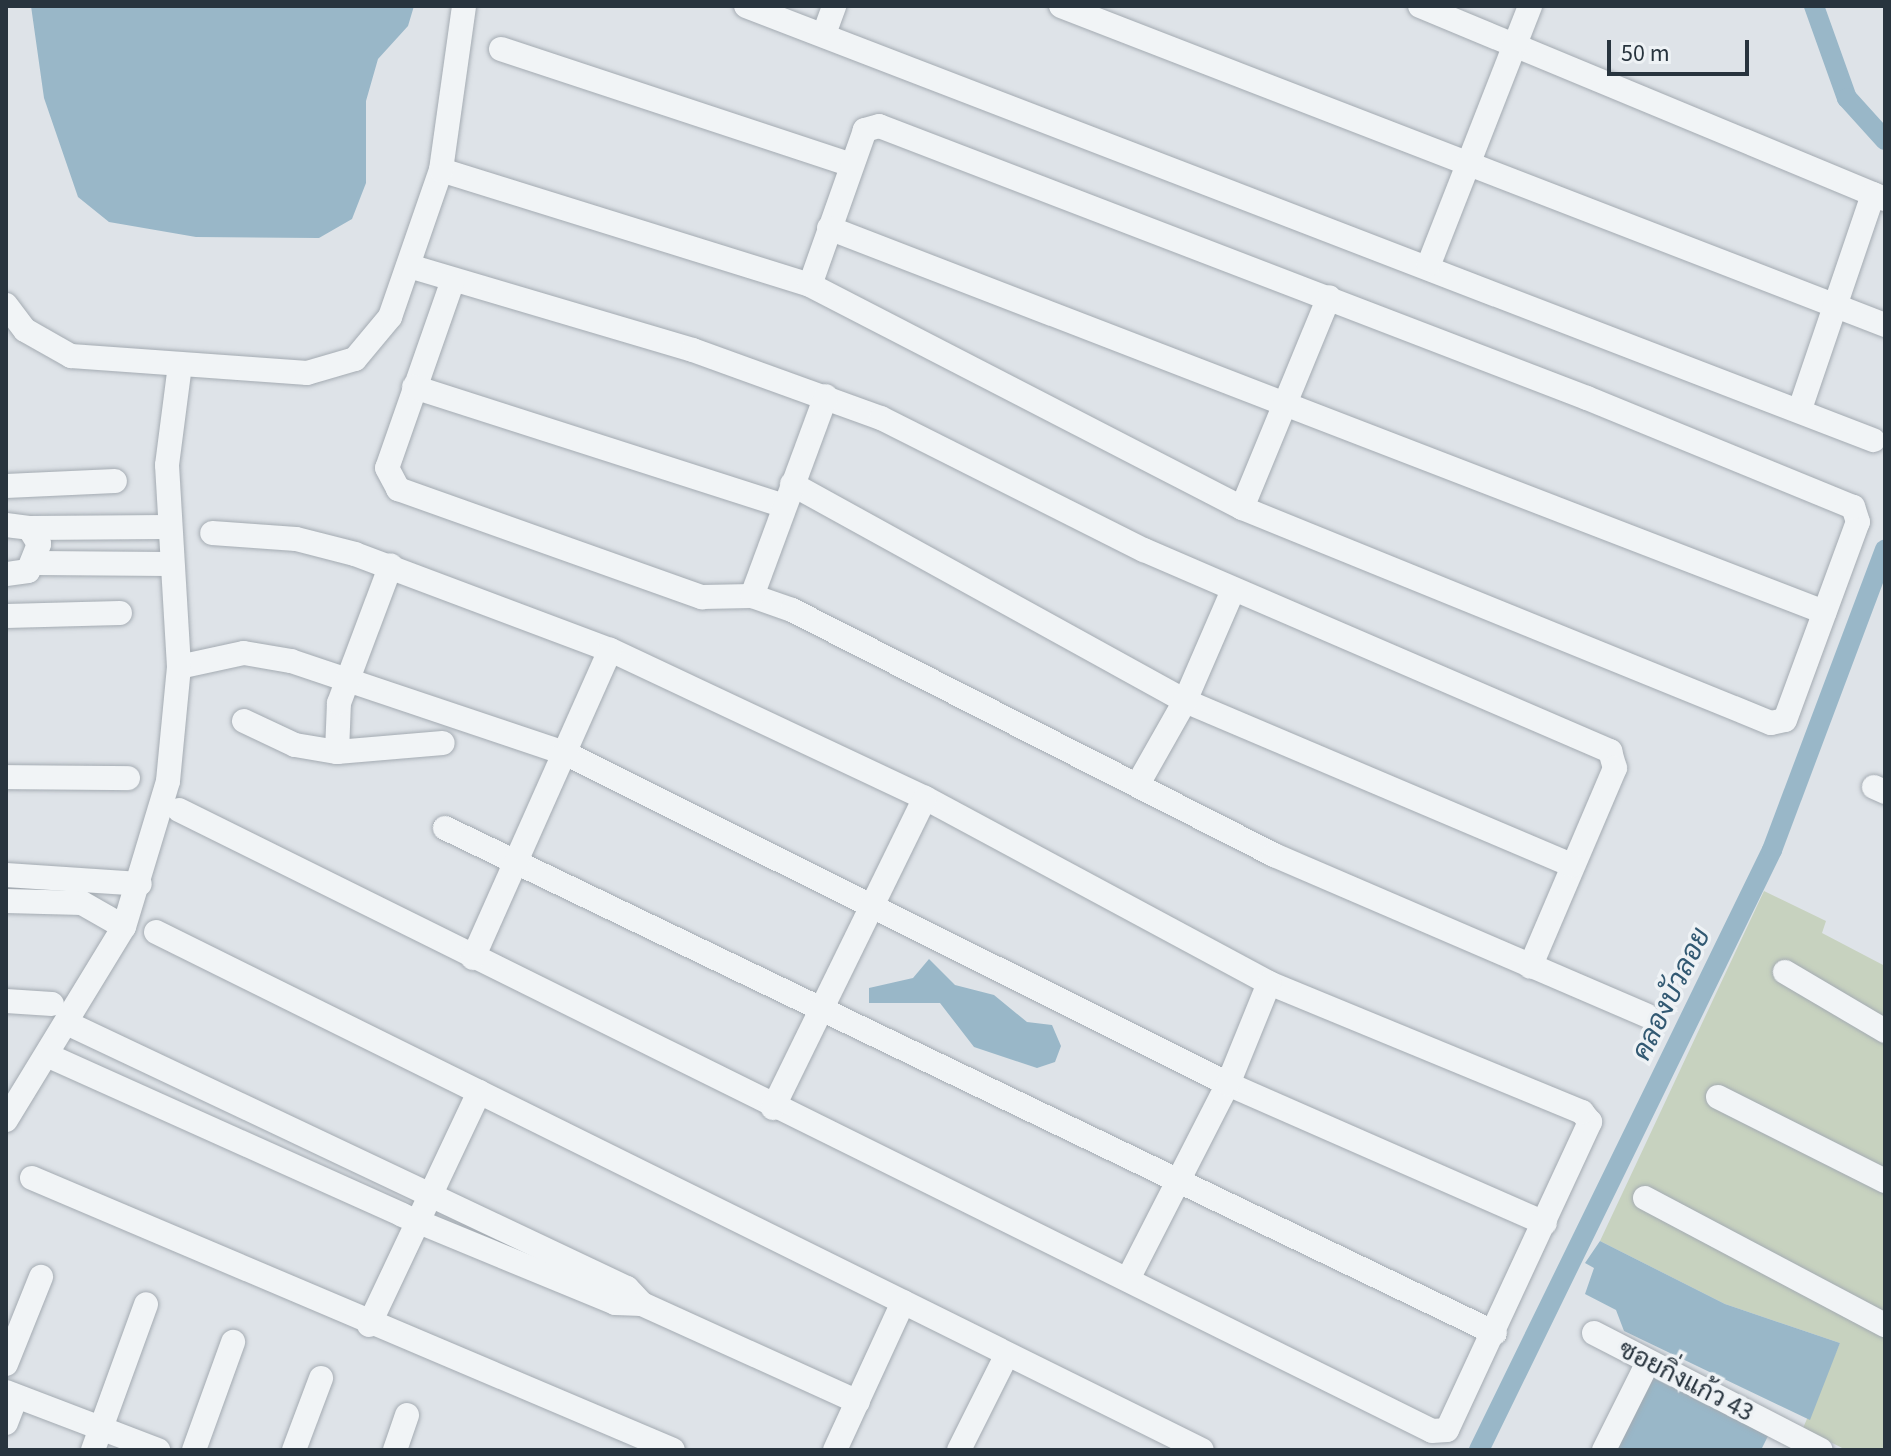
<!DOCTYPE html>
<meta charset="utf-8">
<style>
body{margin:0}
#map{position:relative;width:1891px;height:1456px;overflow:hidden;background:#dee3e8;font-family:"Source Sans 3",Sarabun,sans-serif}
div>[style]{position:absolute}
.green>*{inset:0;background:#c7d2bf}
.water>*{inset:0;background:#99b7c8}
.canal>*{height:20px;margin:-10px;padding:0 10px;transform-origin:10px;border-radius:10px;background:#99b7c8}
.roads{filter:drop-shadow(0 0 2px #a4abb2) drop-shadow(0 0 2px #a4abb2)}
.minor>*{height:24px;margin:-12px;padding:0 12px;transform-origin:12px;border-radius:12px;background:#f1f4f6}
span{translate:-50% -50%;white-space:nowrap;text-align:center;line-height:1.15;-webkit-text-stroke:7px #eef2f5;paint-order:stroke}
.street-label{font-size:26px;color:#28343e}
.water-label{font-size:28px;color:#325972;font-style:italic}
.frame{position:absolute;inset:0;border:8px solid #28343e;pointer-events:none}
.scale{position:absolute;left:1607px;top:40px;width:142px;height:36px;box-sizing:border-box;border:4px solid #28343e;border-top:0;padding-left:10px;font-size:24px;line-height:28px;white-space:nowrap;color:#28343e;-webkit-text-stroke:6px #eef2f5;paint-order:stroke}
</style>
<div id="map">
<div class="green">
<div style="clip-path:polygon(1764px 891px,1826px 921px,1822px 933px,1885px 966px,1885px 1450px,1846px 1450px,1803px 1428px,1840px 1343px,1725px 1304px,1600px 1241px)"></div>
</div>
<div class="water">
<div style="clip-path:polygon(31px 6px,414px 6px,408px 26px,378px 59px,366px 101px,366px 183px,352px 219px,319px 238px,196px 237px,109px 222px,78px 197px,44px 98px)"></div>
<div style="clip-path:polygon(929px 959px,955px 985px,994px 995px,1027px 1022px,1052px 1025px,1061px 1046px,1055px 1062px,1037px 1068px,974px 1047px,940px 1003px,869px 1003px,869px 988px,913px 978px)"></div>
<div style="clip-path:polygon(1600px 1241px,1725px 1304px,1840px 1343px,1810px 1420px,1624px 1331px,1616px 1310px,1585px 1294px,1594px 1268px,1585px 1263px)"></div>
<div style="clip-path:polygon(1648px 1373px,1769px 1434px,1761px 1450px,1610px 1450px)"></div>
</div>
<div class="canal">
<div style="left:1814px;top:6px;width:98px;rotate:70.3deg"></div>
<div style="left:1847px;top:98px;width:57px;rotate:47.9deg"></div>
<div style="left:1479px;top:1450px;width:668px;rotate:-63.97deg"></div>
<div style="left:1772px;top:850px;width:321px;rotate:-69.4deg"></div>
</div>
<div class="roads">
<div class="minor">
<div style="left:746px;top:6px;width:1208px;rotate:21.06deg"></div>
<div style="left:1061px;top:6px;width:884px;rotate:21.16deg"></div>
<div style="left:1420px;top:6px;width:503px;rotate:22.54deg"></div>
<div style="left:824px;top:34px;width:30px;rotate:-70deg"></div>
<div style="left:501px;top:49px;width:369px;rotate:18.3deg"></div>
<div style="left:441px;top:170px;width:387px;rotate:17.3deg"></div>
<div style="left:810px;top:285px;width:486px;rotate:27.3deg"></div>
<div style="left:1242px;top:508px;width:571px;rotate:22.12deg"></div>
<div style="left:1771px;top:723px;width:14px;rotate:-12deg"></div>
<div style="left:1785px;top:720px;width:211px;rotate:-69.8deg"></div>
<div style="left:1858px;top:522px;width:16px;rotate:-108deg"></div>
<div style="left:1853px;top:507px;width:287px;rotate:-157.7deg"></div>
<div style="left:1587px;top:398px;width:758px;rotate:-158.98deg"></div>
<div style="left:879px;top:126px;width:15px;rotate:164deg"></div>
<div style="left:865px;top:130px;width:164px;rotate:109.5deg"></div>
<div style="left:829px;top:228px;width:1067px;rotate:21.1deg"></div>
<div style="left:1429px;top:264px;width:277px;rotate:-68.6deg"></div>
<div style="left:409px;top:266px;width:296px;rotate:16.5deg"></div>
<div style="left:693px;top:350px;width:200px;rotate:19.9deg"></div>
<div style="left:881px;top:418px;width:294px;rotate:26.7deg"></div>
<div style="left:1144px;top:550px;width:508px;rotate:23.33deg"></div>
<div style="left:1610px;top:751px;width:18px;rotate:74deg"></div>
<div style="left:1615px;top:768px;width:216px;rotate:113.1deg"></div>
<div style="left:453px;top:280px;width:199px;rotate:109.3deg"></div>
<div style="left:387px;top:468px;width:24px;rotate:62deg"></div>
<div style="left:398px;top:489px;width:323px;rotate:19.6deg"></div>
<div style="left:702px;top:597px;width:50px;rotate:-1.1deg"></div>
<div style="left:752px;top:596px;width:42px;rotate:19.3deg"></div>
<div style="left:792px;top:610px;width:541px;rotate:26.94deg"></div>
<div style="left:1274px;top:855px;width:406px;rotate:23.3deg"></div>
<div style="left:6px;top:305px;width:31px;rotate:53deg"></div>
<div style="left:25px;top:330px;width:53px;rotate:29.5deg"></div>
<div style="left:71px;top:356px;width:237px;rotate:4.1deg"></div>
<div style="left:307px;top:373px;width:50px;rotate:-16.3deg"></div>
<div style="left:355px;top:359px;width:55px;rotate:-50.2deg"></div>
<div style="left:390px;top:317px;width:156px;rotate:-70.9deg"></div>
<div style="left:441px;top:170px;width:166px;rotate:-82deg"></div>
<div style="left:414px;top:387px;width:389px;rotate:17.8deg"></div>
<div style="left:1800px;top:409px;width:227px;rotate:-71.2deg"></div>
<div style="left:792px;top:484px;width:449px;rotate:28.9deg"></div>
<div style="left:1185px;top:701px;width:420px;rotate:23deg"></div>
<div style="left:6px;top:486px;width:109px;rotate:-2.6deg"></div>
<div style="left:1242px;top:508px;width:228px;rotate:-67.6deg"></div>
<div style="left:6px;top:525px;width:23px;rotate:7deg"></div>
<div style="left:29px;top:528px;width:19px;rotate:58deg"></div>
<div style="left:39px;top:544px;width:29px;rotate:112deg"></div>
<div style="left:28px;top:571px;width:22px;rotate:172deg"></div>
<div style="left:29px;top:528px;width:138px;rotate:-0.4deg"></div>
<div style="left:36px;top:563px;width:132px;rotate:0.4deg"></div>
<div style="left:752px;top:596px;width:213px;rotate:-69.7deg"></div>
<div style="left:6px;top:616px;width:114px;rotate:-1.5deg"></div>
<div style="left:179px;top:667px;width:66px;rotate:-12.2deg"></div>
<div style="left:244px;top:653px;width:48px;rotate:9.7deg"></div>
<div style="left:291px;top:661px;width:289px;rotate:18.6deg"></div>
<div style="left:565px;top:753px;width:741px;rotate:26.53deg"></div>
<div style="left:1228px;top:1084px;width:346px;rotate:23.7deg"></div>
<div style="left:244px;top:721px;width:56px;rotate:25.2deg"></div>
<div style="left:295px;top:745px;width:43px;rotate:9.5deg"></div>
<div style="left:337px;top:752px;width:106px;rotate:-4.9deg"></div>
<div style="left:337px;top:752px;width:49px;rotate:-87.7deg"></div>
<div style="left:339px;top:703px;width:147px;rotate:-69.4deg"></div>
<div style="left:6px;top:777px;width:122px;rotate:0.5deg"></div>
<div style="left:1138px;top:784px;width:95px;rotate:-60.5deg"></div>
<div style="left:1185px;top:701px;width:121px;rotate:-66.6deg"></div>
<div style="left:1874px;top:787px;width:12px;rotate:24deg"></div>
<div style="left:179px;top:810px;width:1398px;rotate:26.36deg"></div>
<div style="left:1432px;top:1431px;width:15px;rotate:-4deg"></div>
<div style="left:1447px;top:1430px;width:340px;rotate:-65.1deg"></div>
<div style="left:1590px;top:1122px;width:13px;rotate:-129deg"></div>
<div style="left:1582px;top:1112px;width:339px;rotate:-157.6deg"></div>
<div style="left:1269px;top:983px;width:391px;rotate:-151.7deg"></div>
<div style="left:925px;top:798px;width:348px;rotate:-154.8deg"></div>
<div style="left:610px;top:650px;width:272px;rotate:-159.4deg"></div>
<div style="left:355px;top:554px;width:61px;rotate:-165.7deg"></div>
<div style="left:296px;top:539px;width:84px;rotate:-175.9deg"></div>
<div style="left:445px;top:828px;width:1165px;rotate:25.69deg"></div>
<div style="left:6px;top:875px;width:134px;rotate:3.8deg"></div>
<div style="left:6px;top:901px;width:76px;rotate:1.5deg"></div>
<div style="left:82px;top:903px;width:48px;rotate:29.7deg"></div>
<div style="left:156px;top:932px;width:1167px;rotate:26.35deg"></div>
<div style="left:473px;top:958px;width:337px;rotate:-66deg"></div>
<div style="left:1785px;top:972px;width:116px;rotate:30.5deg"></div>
<div style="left:6px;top:1001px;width:46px;rotate:3.7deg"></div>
<div style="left:49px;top:1056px;width:387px;rotate:24.2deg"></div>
<div style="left:402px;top:1215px;width:230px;rotate:22.4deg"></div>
<div style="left:615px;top:1303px;width:27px;rotate:2deg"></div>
<div style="left:642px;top:1304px;width:22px;rotate:-133deg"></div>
<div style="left:627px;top:1288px;width:620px;rotate:-154.68deg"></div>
<div style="left:1718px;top:1097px;width:187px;rotate:26.7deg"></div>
<div style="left:773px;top:1108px;width:345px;rotate:-63.9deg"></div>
<div style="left:6px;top:1120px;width:226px;rotate:-58.6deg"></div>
<div style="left:124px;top:927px;width:152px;rotate:-73.2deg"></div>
<div style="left:168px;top:781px;width:115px;rotate:-84.5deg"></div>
<div style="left:179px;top:667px;width:202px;rotate:-93.4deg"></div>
<div style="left:167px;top:465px;width:101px;rotate:-82.6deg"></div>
<div style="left:32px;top:1178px;width:696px;rotate:22.99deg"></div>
<div style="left:1645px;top:1198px;width:272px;rotate:27.9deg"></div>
<div style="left:1128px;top:1279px;width:219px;rotate:-62.9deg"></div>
<div style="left:1228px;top:1084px;width:109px;rotate:-67.9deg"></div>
<div style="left:642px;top:1304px;width:237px;rotate:24.4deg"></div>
<div style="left:369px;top:1325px;width:258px;rotate:-64.7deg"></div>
<div style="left:1594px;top:1333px;width:255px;rotate:27.3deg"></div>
<div style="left:6px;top:1364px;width:94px;rotate:-68.1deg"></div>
<div style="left:6px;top:1392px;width:163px;rotate:20.9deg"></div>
<div style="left:6px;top:1423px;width:25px;rotate:-69deg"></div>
<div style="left:93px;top:1450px;width:155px;rotate:-70deg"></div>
<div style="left:194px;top:1450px;width:115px;rotate:-70.1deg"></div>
<div style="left:294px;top:1450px;width:77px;rotate:-69.4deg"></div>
<div style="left:395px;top:1450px;width:37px;rotate:-71deg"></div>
<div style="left:835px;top:1450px;width:163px;rotate:-65.3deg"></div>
<div style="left:959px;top:1450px;width:107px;rotate:-63.4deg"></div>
<div style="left:1604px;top:1450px;width:98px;rotate:-63.4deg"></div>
</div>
</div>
<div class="street-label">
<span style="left:1686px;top:1381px;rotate:27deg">ซอยกิ่งแก้ว 43</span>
</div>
<div class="water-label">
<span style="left:1671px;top:994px;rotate:-64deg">คลองบัวลอย</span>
</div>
<div class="frame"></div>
<div class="scale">50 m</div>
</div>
